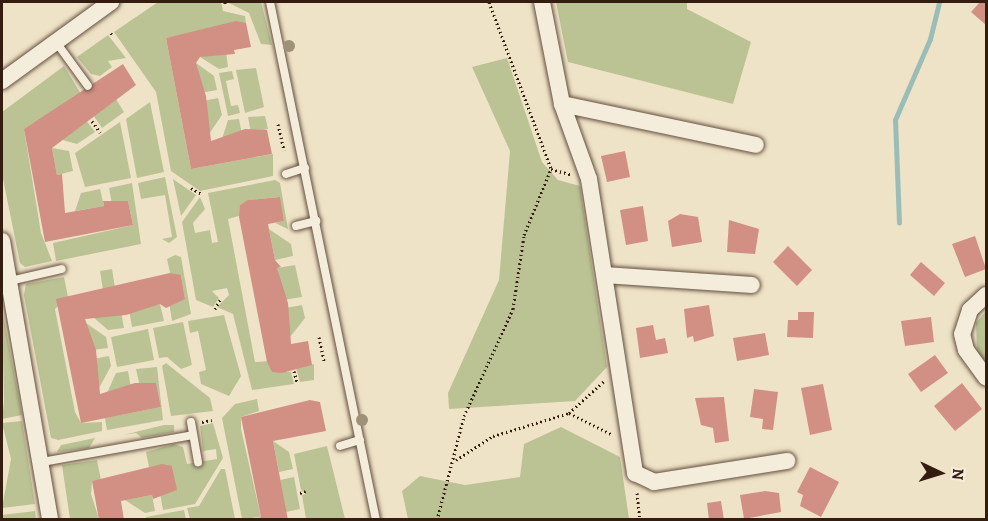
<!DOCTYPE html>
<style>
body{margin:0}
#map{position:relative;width:988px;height:521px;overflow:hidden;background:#efe3c7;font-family:Alegreya,serif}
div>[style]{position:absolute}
.green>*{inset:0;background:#bbc394}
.stream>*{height:4.5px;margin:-2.25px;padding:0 2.25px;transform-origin:2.25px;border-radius:2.25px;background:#9abeb7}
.building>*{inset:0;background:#d28f84}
.path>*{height:3px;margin-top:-1.5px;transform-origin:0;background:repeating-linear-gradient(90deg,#341c10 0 1.5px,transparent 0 4.5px)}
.roads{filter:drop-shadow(0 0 2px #634e3e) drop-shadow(0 0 2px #634e3e)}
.lane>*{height:8px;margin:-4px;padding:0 4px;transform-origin:4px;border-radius:4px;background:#f5eddb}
.street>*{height:16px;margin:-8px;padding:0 8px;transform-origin:8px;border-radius:8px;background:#f5eddb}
.trees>*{width:12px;height:12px;margin:-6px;border-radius:50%;background:#9e9178}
span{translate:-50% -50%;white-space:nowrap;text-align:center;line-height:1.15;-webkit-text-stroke:4.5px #f5eddb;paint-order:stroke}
.frame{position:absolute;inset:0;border:3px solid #341c10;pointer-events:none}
.north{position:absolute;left:910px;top:443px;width:60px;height:60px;-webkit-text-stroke:4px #f5eddb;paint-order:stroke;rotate:94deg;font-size:16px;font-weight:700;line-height:24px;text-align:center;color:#341c10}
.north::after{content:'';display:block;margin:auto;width:21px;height:27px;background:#341c10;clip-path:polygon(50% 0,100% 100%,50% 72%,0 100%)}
</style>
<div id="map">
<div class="green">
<div style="clip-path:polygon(158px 2px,221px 2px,223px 11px,245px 16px,246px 23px,166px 38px,191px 169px,273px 154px,273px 176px,200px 191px,171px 171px,156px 92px,114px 32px)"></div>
<div style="clip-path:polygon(227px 2px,261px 2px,272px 45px,261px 44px,249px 13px)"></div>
<div style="clip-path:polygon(556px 2px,687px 2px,687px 9px,751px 42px,733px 104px,568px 62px)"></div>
<div style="clip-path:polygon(108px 35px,126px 58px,108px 61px,112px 67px,100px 76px,91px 74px,77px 57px)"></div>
<div style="clip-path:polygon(226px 51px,228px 67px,219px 69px,200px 57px)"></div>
<div style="clip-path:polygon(507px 58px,542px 162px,558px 180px,580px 186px,607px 367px,575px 401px,449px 409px,448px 393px,499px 280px,510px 151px,472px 67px)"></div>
<div style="clip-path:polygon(196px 63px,214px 76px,217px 90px,201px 93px)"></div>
<div style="clip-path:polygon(64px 66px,81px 94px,24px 129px,41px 233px,52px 261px,25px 267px,20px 263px,2px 174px,2px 112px)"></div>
<div style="clip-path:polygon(256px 68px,264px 107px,245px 113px,236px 70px)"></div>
<div style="clip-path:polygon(232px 71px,234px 79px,226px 81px,231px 106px,238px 105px,240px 113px,228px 116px,219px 73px)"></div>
<div style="clip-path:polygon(218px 98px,222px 115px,209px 134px,203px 101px)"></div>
<div style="clip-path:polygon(116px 99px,124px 112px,102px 128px,93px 115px)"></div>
<div style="clip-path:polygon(150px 102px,164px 172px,137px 178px,126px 119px)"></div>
<div style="clip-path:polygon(265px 116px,268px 129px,251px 133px,248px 117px)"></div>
<div style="clip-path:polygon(239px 119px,242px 135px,222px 139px,228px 120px)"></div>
<div style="clip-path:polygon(86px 120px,95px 132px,77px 144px,59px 139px)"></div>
<div style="clip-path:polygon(120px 122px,131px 178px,85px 187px,75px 153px)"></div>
<div style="clip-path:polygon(52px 148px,69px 151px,73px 171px,57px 175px)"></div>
<div style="clip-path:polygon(165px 177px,177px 237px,169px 243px,162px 239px,172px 237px,165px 195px,141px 199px,138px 183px)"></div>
<div style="clip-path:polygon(173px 179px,196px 195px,181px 216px)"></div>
<div style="clip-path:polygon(275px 180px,280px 183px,288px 229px,275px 223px,284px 221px,279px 197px,249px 200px,240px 205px,242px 215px,228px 219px,255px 362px,270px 361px,272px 372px,291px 372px,294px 384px,252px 390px,233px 314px,217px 307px,229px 295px,227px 288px,212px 291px,219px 298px,213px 307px,196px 300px,182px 222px,200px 197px,205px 209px,193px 223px,195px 233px,210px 230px,212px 243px,218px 242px,208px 193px)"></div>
<div style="clip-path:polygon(132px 183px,141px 244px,56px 261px,53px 243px,133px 225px,128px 201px,112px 204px,109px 188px)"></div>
<div style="clip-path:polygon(100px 189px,104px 206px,75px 211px,81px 193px)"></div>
<div style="clip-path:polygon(269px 229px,291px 244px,293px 256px,275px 260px)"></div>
<div style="clip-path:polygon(175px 255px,181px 257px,191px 314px,172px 321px,169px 302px,185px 299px,181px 275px,171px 277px,167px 259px)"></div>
<div style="clip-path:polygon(295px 265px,302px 297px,283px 300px,277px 268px)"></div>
<div style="clip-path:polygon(112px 269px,115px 288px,103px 290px,100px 271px)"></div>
<div style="clip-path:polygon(64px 277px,68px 297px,55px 309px,75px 412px,81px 423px,102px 422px,102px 431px,58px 440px,51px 438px,24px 295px,26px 284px)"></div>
<div style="clip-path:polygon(160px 304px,164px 321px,132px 327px,129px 310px)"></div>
<div style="clip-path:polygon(302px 305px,305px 318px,290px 337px,285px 308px)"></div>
<div style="clip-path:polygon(2px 309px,22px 415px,2px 419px,4px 402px)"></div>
<div style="clip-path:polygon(986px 311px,986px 364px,977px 352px,976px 323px)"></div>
<div style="clip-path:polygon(121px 312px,124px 328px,108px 330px,93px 317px)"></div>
<div style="clip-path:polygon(224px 315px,241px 376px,229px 396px,201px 384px,199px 372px,206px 370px,198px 331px,190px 333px,188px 321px)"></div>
<div style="clip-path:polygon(183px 322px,192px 365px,181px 369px,167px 357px,159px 358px,153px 328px)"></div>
<div style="clip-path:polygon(86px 323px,106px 337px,108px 348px,92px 350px)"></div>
<div style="clip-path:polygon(148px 329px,154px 360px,117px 367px,111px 337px)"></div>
<div style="clip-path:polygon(109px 356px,111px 366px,99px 388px,93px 359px)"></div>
<div style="clip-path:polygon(166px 363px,210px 398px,213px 411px,171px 416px,162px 366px)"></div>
<div style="clip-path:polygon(314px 364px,314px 380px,300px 382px,296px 368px)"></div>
<div style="clip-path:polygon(157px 367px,163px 420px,107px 430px,105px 418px,161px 407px,156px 384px,140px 387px,136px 369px)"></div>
<div style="clip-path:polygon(128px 371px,131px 388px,107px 393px,116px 373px)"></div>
<div style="clip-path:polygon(257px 399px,259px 411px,241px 417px,241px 429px,261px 517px,242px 519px,222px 418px,235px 404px)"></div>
<div style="clip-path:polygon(22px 421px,35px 504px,2px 508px,11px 459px,2px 423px)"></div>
<div style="clip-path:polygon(213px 423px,223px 458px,195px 504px,163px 510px,160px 493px,176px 490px,172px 466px,149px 467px,146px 452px,174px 444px,183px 447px,187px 464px,217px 459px,216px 449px,203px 451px,200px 426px)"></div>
<div style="clip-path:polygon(164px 425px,174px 425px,174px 432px,142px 438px,136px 433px,123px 435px)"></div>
<div style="clip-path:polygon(561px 427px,620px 457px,629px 519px,408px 519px,402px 491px,420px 476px,465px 485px,520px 477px,524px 444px)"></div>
<div style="clip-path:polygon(95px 438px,89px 448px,57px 452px,61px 445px)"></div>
<div style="clip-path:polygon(273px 441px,289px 452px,293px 469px,279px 472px)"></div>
<div style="clip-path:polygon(327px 446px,345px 519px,306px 519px,302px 495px,306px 494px,301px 490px,294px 454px)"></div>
<div style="clip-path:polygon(97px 460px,101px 480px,92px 481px,91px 494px,99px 519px,70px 519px,62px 465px)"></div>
<div style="clip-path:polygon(221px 469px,225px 469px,235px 519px,190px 519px,187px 508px,199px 506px)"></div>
<div style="clip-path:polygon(294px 477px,300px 509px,286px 512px,280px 480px)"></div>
<div style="clip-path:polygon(152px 495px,155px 511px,145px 513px,125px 500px)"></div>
<div style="clip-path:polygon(184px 510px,186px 519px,146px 519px,146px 517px)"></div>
<div style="clip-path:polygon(35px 511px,36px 519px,2px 519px,2px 515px)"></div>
</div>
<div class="stream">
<div style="left:899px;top:223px;width:103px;rotate:-92.2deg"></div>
<div style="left:895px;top:120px;width:88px;rotate:-66.6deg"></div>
<div style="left:930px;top:39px;width:38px;rotate:-76deg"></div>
</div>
<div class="building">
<div style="clip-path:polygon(980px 2px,986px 2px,986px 25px,971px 12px)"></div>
<div style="clip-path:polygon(236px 21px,246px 23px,251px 47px,234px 50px,235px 54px,200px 57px,196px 63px,206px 96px,211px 141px,245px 129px,267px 130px,272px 154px,191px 169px,166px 38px)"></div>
<div style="clip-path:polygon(123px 64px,136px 85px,52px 148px,57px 175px,62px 174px,65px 213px,104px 206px,103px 201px,128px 201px,133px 225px,45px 242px,24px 129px)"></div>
<div style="clip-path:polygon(625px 151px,630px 177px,607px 182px,601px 156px)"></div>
<div style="clip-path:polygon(280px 197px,284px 221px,268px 224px,275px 260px,281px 267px,277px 268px,288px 303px,291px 344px,308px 341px,312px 365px,282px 373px,272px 372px,267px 362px,239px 217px,240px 205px,248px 200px)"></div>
<div style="clip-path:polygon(643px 206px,648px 241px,626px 245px,620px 210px)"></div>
<div style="clip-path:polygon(680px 214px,698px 217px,702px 242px,672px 247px,668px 221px)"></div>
<div style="clip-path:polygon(729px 220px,759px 229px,755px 254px,727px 252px)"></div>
<div style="clip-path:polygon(975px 236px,986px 269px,965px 277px,952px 244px)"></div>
<div style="clip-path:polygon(788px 246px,812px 270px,797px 286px,773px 262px)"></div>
<div style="clip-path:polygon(921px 262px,945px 283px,934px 296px,910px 275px)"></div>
<div style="clip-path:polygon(170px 273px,181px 275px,185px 299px,166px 308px,160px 304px,126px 315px,85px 319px,96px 350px,100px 394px,135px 383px,156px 383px,161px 407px,81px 423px,56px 299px)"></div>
<div style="clip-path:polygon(709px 305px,714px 336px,694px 342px,693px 336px,687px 338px,684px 309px)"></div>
<div style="clip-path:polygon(798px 312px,814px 312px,813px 338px,787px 337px,788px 320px,798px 320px)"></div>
<div style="clip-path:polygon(931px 317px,934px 342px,905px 346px,901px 321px)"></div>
<div style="clip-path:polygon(653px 325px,656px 340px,665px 338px,668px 353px,640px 358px,636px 328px)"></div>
<div style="clip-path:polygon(765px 333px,769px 355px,737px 361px,733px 338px)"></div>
<div style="clip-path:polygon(935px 355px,948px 373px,921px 392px,908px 374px)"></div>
<div style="clip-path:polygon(962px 383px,982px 409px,955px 431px,934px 406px)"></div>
<div style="clip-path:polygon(823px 384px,832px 430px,810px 435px,801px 388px)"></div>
<div style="clip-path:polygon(754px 389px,778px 392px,773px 430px,762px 429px,763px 419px,750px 417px)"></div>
<div style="clip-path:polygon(724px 397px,729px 441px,715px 443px,713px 428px,701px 425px,695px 398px)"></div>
<div style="clip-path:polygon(310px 400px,320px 402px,326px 431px,273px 441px,288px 520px,255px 520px,261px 517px,241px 417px)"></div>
<div style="clip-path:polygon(162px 464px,172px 466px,177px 490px,153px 499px,152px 495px,121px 501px,124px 520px,99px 520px,92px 481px)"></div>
<div style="clip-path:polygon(810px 467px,839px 482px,821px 517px,800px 506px,803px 495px,797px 492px)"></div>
<div style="clip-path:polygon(765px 491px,779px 493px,781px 512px,744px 519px,740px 495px)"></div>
<div style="clip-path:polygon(721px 501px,724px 520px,709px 520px,707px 503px)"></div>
</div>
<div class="path">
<div style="left:225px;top:2px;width:2px;rotate:90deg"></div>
<div style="left:489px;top:2px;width:178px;rotate:69.6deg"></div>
<div style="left:551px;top:169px;width:20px;rotate:15deg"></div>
<div style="left:111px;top:33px;width:4px;rotate:63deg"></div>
<div style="left:92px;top:121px;width:14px;rotate:54deg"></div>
<div style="left:278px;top:124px;width:27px;rotate:77deg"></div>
<div style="left:191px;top:188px;width:13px;rotate:29deg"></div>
<div style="left:215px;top:309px;width:13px;rotate:-61deg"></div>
<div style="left:319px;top:337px;width:24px;rotate:78deg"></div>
<div style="left:294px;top:371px;width:11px;rotate:75deg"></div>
<div style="left:569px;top:413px;width:49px;rotate:26.6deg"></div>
<div style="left:202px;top:422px;width:10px;rotate:-11deg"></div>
<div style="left:456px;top:460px;width:44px;rotate:-33deg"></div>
<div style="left:493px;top:436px;width:79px;rotate:-16.8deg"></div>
<div style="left:569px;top:413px;width:47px;rotate:-42.4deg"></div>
<div style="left:300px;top:493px;width:6px;rotate:-18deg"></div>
<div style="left:637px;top:493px;width:27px;rotate:84deg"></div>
<div style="left:437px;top:520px;width:107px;rotate:-75.4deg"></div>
<div style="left:464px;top:416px;width:118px;rotate:-65.4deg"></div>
<div style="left:513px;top:309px;width:75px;rotate:-81.5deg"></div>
<div style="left:524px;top:235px;width:71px;rotate:-67.8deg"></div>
</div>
<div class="roads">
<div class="lane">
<div style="left:270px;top:2px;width:529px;rotate:78.44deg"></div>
<div style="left:56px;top:42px;width:54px;rotate:54deg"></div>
<div style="left:286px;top:174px;width:20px;rotate:-18deg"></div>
<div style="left:296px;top:226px;width:21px;rotate:-14deg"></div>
<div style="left:10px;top:281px;width:53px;rotate:-13deg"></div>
<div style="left:191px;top:422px;width:41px;rotate:80.1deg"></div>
<div style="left:340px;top:446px;width:21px;rotate:-17deg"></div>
<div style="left:42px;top:462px;width:153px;rotate:-10.1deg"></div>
</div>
<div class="street">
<div style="left:542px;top:2px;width:104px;rotate:78.9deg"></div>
<div style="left:562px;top:104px;width:80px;rotate:70.2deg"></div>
<div style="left:589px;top:179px;width:298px;rotate:81.1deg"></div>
<div style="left:635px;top:473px;width:21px;rotate:25deg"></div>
<div style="left:654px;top:482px;width:135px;rotate:-9deg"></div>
<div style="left:2px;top:81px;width:135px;rotate:-35.9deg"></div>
<div style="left:562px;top:104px;width:198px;rotate:11.9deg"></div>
<div style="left:2px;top:241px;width:283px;rotate:80.2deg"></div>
<div style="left:605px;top:275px;width:147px;rotate:3.9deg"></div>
<div style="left:986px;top:295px;width:22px;rotate:137deg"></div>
<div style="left:970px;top:310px;width:25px;rotate:108deg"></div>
<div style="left:962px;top:334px;width:16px;rotate:76deg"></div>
<div style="left:966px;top:350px;width:34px;rotate:54deg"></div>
</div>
</div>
<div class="trees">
<div style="left:289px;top:46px"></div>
<div style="left:362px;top:420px"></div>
</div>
<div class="frame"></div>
<div class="north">N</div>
</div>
